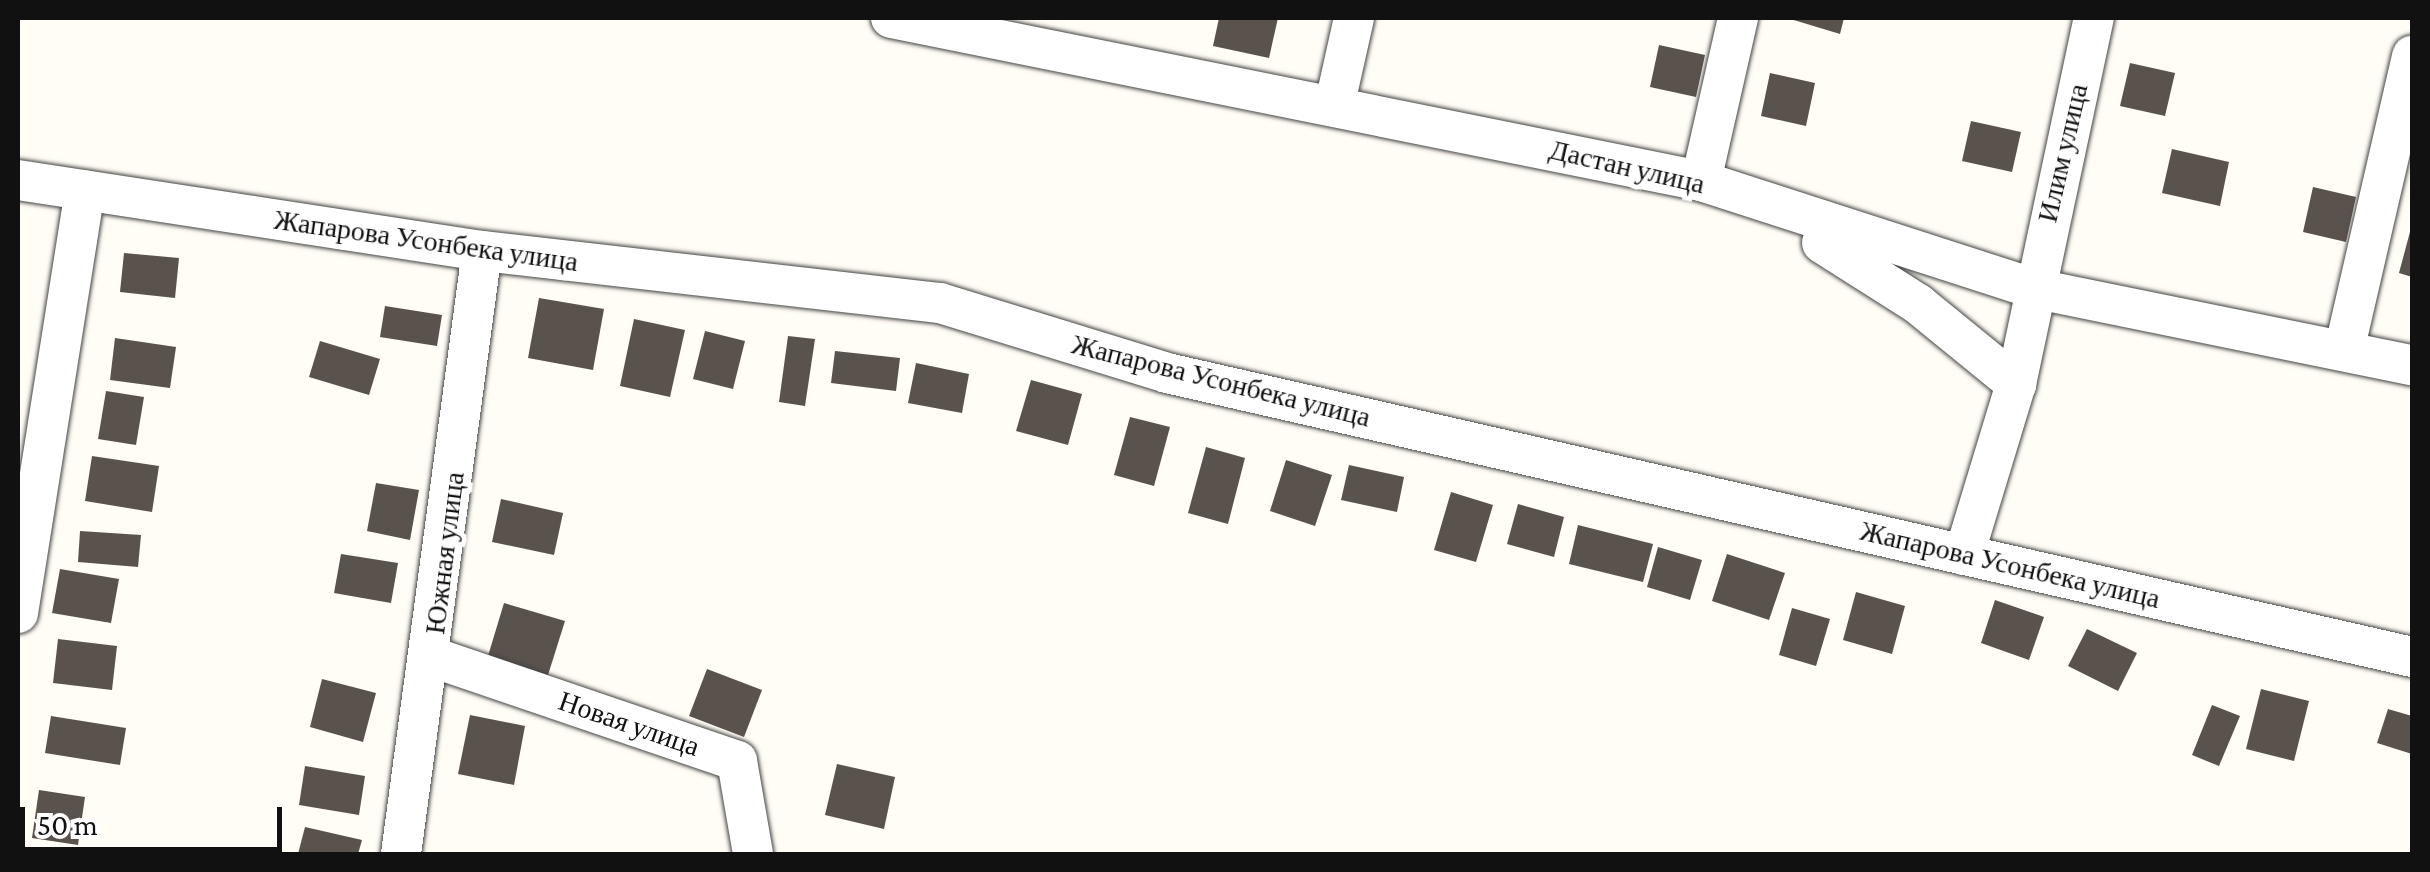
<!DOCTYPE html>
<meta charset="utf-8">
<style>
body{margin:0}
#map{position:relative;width:2430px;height:872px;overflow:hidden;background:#fffdf5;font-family:"Crimson Pro",serif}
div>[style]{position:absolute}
.building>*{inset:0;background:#5a524d}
.roads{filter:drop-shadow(0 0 2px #444) drop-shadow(0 0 2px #444)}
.minor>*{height:40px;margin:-20px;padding:0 20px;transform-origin:20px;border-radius:20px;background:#fff}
span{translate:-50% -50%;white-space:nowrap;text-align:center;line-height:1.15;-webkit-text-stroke:10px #fff;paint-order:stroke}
.street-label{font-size:28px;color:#111}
.frame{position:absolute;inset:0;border:20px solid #111;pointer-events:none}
.scale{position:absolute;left:20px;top:807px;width:262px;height:45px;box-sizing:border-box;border:5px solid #111;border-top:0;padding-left:12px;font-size:30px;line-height:35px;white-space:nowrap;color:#111;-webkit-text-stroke:8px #fff;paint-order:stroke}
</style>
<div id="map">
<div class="building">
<div style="clip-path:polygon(1219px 18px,1278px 18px,1269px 58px,1213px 46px)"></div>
<div style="clip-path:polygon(1787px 18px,1844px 18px,1840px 34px)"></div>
<div style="clip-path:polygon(1659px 45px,1705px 55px,1696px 97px,1650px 87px)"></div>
<div style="clip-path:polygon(2130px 63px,2175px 73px,2165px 116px,2120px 106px)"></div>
<div style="clip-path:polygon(1770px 73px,1815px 83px,1806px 126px,1761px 116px)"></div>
<div style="clip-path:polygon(1971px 121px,2021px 132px,2012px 172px,1962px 161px)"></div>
<div style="clip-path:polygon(2172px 149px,2229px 162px,2220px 206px,2162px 193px)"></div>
<div style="clip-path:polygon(2313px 187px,2356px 197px,2346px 242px,2303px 232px)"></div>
<div style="clip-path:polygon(2411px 228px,2412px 228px,2412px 277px,2399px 273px)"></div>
<div style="clip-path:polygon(124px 253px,179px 258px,175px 298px,120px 292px)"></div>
<div style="clip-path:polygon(539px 298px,604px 309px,593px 370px,528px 358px)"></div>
<div style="clip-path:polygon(385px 306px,442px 315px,437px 346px,380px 337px)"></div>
<div style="clip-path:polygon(634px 319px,685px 330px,670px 397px,620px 386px)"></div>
<div style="clip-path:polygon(705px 331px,745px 341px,733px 389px,693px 379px)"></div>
<div style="clip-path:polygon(788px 336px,815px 339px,805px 406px,779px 402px)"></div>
<div style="clip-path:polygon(115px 338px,176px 347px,170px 388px,110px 380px)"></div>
<div style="clip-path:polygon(320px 341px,380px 359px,369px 395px,309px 377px)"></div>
<div style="clip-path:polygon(835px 351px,900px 358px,896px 391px,831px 383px)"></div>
<div style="clip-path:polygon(916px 363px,969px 374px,962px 413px,908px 403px)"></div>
<div style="clip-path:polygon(1031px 380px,1082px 394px,1068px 445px,1016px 431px)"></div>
<div style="clip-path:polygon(106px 391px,144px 397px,136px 445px,98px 439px)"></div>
<div style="clip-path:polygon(1130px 417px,1170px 427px,1154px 486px,1114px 475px)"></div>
<div style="clip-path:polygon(1206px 447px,1245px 458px,1228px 524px,1188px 513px)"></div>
<div style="clip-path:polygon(92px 456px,159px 466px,152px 512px,85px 501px)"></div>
<div style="clip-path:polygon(1286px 460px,1332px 475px,1315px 526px,1270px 511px)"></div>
<div style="clip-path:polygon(1349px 465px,1404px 477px,1397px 512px,1341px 500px)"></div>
<div style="clip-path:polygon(376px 483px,419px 490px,410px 540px,367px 531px)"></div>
<div style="clip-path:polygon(1451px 492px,1493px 505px,1476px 562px,1434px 550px)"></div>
<div style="clip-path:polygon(501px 499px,563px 513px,554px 555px,492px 542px)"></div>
<div style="clip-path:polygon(1518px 504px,1564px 517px,1554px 557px,1507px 544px)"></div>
<div style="clip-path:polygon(1578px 525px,1653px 544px,1643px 582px,1569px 564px)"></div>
<div style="clip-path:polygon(80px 531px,141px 535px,138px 567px,78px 562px)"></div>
<div style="clip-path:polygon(1658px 547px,1702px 560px,1690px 600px,1647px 587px)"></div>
<div style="clip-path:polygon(341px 554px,398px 563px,391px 603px,334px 593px)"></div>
<div style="clip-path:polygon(1727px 554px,1785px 573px,1769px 620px,1712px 601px)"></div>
<div style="clip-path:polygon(60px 569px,119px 579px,111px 623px,52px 613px)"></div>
<div style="clip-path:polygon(1856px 592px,1905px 606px,1892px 654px,1843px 640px)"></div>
<div style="clip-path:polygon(1995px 600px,2044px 617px,2029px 660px,1981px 643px)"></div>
<div style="clip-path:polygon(504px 603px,565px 621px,548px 675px,488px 656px)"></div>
<div style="clip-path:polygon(1792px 608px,1830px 619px,1816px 666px,1779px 655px)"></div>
<div style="clip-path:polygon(2087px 629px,2137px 653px,2118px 691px,2068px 666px)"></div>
<div style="clip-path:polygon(58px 639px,117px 646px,112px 690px,53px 683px)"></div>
<div style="clip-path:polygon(707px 669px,762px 690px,744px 737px,689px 716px)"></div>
<div style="clip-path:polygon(322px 679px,376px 693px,363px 742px,310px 727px)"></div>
<div style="clip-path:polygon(2261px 689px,2309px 701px,2294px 761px,2246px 749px)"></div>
<div style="clip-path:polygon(2212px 705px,2240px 716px,2219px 766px,2192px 755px)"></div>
<div style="clip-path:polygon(2388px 709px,2412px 716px,2412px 754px,2377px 743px)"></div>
<div style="clip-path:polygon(470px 715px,525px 726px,514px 785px,458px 774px)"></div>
<div style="clip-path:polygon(51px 716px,126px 728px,120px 765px,45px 753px)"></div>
<div style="clip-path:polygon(837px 764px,895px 777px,884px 829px,825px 815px)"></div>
<div style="clip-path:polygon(305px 766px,365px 776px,359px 815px,299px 805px)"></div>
<div style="clip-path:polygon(39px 790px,85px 797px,78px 845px,32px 838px)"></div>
<div style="clip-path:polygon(305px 827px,362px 840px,358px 854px,298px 854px)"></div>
</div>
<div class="roads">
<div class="minor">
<div style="left:891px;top:18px;width:826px;rotate:11.38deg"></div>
<div style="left:1701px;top:181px;width:348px;rotate:17.9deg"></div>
<div style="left:2032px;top:288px;width:388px;rotate:11.5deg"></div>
<div style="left:1335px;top:103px;width:87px;rotate:-77.4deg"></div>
<div style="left:18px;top:180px;width:469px;rotate:8.7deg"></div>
<div style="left:482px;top:251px;width:461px;rotate:6.5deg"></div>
<div style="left:940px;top:303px;width:238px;rotate:17.1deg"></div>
<div style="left:1167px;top:373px;width:1277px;rotate:12.85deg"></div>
<div style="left:1701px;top:181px;width:167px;rotate:-77.2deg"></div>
<div style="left:1822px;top:243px;width:114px;rotate:32.4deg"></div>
<div style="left:1918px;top:304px;width:127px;rotate:39.2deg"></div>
<div style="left:2344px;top:351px;width:303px;rotate:-77deg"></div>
<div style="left:1964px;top:555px;width:179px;rotate:-73.1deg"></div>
<div style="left:2016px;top:384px;width:374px;rotate:-78deg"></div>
<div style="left:18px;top:613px;width:428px;rotate:-81deg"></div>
<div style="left:432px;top:657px;width:322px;rotate:18.8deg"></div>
<div style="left:737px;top:761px;width:94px;rotate:80.2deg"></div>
<div style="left:401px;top:854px;width:608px;rotate:-82.35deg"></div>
</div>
</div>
<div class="street-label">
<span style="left:2063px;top:153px;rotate:-77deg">Илим улица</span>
<span style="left:1627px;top:167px;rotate:13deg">Дастан улица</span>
<span style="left:426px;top:241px;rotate:8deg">Жапарова Усонбека улица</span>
<span style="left:1221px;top:381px;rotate:14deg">Жапарова Усонбека улица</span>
<span style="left:445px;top:553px;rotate:-83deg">Южная улица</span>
<span style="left:2010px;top:565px;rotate:13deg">Жапарова Усонбека улица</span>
<span style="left:629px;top:724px;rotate:19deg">Новая улица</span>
</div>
<div class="frame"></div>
<div class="scale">50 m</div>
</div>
